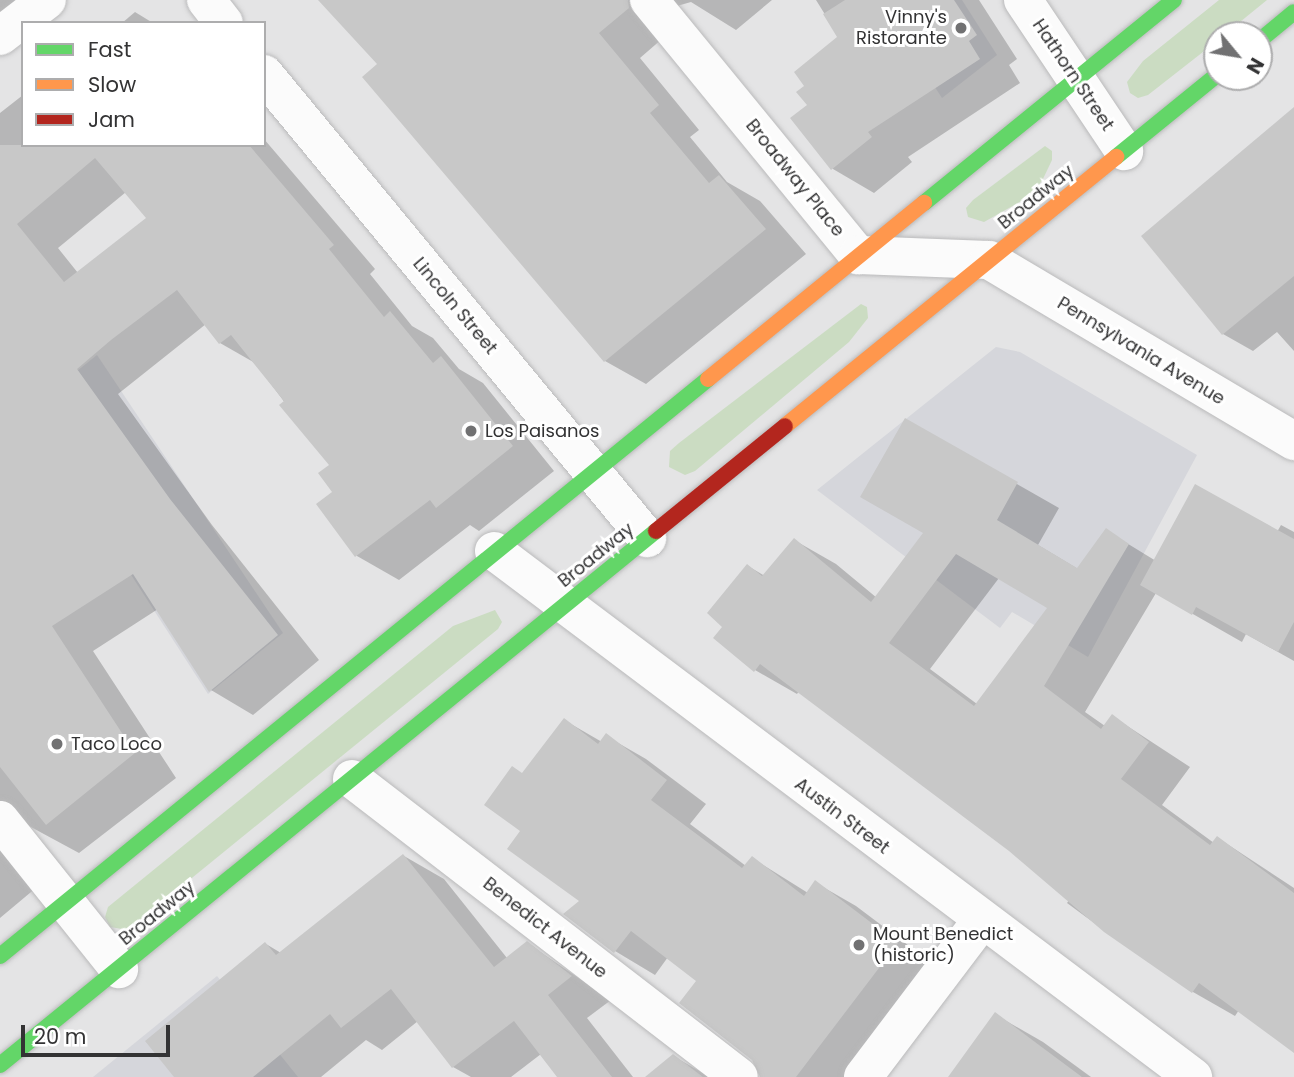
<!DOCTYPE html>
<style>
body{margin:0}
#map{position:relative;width:1294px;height:1077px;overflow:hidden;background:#e4e4e5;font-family:Poppins,sans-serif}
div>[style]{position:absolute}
.built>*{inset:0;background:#d5d6db}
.green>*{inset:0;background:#cbdcc2}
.shadow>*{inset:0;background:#0003}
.building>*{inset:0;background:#c8c8c8}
.roads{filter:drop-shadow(0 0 2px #bababb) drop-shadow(0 0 2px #bababb)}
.street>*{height:38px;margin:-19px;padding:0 19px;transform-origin:19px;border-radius:19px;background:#fbfbfb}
.fast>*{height:16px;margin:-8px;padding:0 8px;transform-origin:8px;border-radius:8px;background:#63d668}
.slow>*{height:16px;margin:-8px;padding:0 8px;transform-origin:8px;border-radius:8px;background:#ff974d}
.jam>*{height:16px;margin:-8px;padding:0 8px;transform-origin:8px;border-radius:8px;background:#b3261e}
.dots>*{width:19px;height:19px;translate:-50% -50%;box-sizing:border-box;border:4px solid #fff;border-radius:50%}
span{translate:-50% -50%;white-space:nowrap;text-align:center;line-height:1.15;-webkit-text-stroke:6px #fff;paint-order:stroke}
.poi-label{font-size:18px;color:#333334}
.right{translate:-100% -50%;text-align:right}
.left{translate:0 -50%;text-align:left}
.street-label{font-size:18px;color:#333334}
.legend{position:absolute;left:21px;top:21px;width:245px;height:126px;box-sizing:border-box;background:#fff;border:2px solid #adadae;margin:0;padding:9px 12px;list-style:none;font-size:21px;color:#333334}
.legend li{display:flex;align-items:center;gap:14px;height:35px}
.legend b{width:35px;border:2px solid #adadae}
.north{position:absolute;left:1203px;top:21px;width:70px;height:70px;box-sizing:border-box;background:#fff;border:2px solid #adadae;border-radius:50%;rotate:120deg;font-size:19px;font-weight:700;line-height:28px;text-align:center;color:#333334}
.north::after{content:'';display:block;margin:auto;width:24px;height:32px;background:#717172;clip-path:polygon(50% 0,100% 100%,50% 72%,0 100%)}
.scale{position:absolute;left:21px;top:1025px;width:149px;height:32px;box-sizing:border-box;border:4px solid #333334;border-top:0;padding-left:9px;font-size:21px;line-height:24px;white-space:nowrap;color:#333334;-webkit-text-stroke:5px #fff;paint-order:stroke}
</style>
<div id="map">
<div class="built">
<div style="clip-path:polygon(878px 0,962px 0,997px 55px,942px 98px)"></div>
<div style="clip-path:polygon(996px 347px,1020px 352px,1197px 455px,1088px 657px,1012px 612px,1000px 628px,817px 490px)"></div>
<div style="clip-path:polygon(97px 355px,283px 633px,208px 694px,26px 412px)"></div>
<div style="clip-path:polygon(217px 976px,298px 1077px,93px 1077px)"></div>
</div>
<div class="green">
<div style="clip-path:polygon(1219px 0,1267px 0,1224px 35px,1217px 35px,1217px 41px,1148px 95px,1138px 98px,1130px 93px,1127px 82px,1143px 61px)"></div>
<div style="clip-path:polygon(1045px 146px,1052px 151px,1052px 160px,1042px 181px,1025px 199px,984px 222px,968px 217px,966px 208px,973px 200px)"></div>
<div style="clip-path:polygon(861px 304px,867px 307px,868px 318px,849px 342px,695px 471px,685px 475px,669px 467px,670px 451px,679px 443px)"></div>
<div style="clip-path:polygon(495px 610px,502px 622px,498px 629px,128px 930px,110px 927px,105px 917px,108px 907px,453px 626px)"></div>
</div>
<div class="shadow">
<div style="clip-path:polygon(0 0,16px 0,0 13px)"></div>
<div style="clip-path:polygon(320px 0,772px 0,736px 30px,691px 2px,677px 6px,670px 32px,640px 58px,699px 130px,690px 137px,727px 182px,760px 201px,806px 254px,646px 384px,605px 361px,379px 65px)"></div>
<div style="clip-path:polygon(816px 0,979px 0,1017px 59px,1009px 65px,1020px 83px,908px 157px,912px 162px,874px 193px,833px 169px,793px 118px,809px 105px,807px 86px,839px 37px)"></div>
<div style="clip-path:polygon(135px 12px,153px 23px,122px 23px)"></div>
<div style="clip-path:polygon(evenodd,23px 95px,23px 145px,264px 145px,264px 139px,375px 269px,370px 274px,412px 326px,433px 338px,459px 369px,483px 383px,554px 471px,479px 531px,470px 525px,399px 580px,357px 556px,335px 492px,332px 465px,255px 363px,220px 343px,206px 324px,118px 394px,212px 525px,319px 660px,253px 715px,211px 690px,158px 609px,93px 651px,176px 778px,79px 853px,29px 826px,43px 882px,0 918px,0 113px,23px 95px,126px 192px,149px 219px,78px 273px,58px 248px,126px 192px)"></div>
<div style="clip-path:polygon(1294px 109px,1294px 351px,1277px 332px,1253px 351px,1223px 334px,1143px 236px)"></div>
<div style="clip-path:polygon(evenodd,905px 420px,1059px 508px,1038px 545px,1078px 569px,1107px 531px,1156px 561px,1277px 532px,1281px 525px,1294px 532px,1294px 661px,1246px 634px,1242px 642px,1156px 593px,1085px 712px,1105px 726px,1112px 716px,1190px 767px,1162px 805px,1214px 843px,1218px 838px,1294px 888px,1294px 1051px,1239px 1010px,1235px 1016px,1193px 992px,1086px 917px,1067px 903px,1071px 897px,799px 691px,797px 694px,755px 670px,725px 627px,748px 566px,765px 576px,794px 540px,836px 564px,877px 598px,925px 533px,905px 420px,999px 578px,1049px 608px,977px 704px,930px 669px,999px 578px)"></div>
<div style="clip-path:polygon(564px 720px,602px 742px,606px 736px,646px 759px,706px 804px,690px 824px,746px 866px,752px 858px,808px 893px,816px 883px,856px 906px,937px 967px,854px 1077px,762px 1077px,754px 1059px,698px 981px,668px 957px,655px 975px,615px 951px,582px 901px,523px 831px,523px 774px)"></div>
<div style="clip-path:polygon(404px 856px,444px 879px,507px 958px,527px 943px,611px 1000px,587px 1018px,633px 1077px,559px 1077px,541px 1054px,511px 1077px,471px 1077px,453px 1067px,418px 1021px,382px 1050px,366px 1040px,321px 1077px,177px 1077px,266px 944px,281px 953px)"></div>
<div style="clip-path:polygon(996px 1015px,1043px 1042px,1091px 1077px,950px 1077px)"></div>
<div style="clip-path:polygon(673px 1056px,710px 1077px,647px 1077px)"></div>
</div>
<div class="building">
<div style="clip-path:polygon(318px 0,628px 0,629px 8px,599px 33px,659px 105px,650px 113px,709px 183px,719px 175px,766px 229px,604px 362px,362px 77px,377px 64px)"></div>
<div style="clip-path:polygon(845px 0,954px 0,977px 35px,969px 41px,980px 59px,868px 132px,872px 137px,831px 170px,790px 118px,807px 105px,796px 92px,804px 86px,794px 72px,837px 37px,823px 14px)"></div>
<div style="clip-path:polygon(1294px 107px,1294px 276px,1222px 335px,1141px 236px)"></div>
<div style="clip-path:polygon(evenodd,0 145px,249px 145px,334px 245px,329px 249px,384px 317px,390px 311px,433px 363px,441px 356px,513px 446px,436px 508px,430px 500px,355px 557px,316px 504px,332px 492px,318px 473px,329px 465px,279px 405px,284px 401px,231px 335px,219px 344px,177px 290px,111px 340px,77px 369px,170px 499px,278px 635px,209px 692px,133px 574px,52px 626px,135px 753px,46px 825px,0 767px,0 145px,95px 158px,146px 218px,64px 282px,17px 224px,95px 158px)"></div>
<div style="clip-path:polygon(evenodd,905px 418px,1018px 482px,997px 520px,1077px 568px,1106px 528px,1129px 544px,1044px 686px,1101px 729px,1112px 714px,1149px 742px,1121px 779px,1210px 845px,1217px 836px,1294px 893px,1294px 1053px,1199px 983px,1192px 993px,1104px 932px,1009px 851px,760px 664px,754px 672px,713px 638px,722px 627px,707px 613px,747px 564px,762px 576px,794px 538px,871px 602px,923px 533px,860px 497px,905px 418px,956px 554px,1047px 608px,974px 706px,889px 643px,956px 554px)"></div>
<div style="clip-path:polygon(1195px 484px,1294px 539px,1294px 622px,1278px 652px,1196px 607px,1192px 615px,1140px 585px)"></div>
<div style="clip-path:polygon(564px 718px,598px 744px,606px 733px,667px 780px,651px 800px,742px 868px,752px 856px,804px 896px,815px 880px,898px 943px,796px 1077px,760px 1077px,752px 1060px,679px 1003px,696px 981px,631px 931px,614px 953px,563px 914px,579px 901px,507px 849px,520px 831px,484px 805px,512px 766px,522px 773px)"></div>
<div style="clip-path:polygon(403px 854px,494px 967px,527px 941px,572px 976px,548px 995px,612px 1077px,557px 1077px,514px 1021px,452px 1068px,391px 989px,341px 1028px,330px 1014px,253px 1077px,174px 1077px,145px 1041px,265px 942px,276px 955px)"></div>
<div style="clip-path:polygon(995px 1012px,1043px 1048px,1082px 1077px,948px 1077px)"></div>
<div style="clip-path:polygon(673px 1054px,703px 1077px,645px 1077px)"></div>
</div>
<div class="roads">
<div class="street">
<div style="left:206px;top:0;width:29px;rotate:52deg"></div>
<div style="left:649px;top:0;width:330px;rotate:50.7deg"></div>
<div style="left:858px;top:255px;width:131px;rotate:2.2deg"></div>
<div style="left:989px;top:260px;width:355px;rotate:30.7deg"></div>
<div style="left:1023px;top:0;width:182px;rotate:56.2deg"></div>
<div style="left:0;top:36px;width:59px;rotate:-37.5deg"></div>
<div style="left:264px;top:74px;width:602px;rotate:50.46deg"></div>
<div style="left:494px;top:551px;width:875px;rotate:36.96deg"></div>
<div style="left:352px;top:779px;width:488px;rotate:37.6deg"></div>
<div style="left:0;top:820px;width:191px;rotate:51.4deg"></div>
<div style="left:863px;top:1077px;width:196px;rotate:-52.9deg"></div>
</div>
<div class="fast">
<div style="left:1259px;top:41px;width:45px;rotate:-39.6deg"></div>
<div style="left:1116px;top:157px;width:130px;rotate:-39.1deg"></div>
<div style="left:924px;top:203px;width:322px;rotate:-39.1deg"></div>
<div style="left:0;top:956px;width:913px;rotate:-39.18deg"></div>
<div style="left:0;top:1065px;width:846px;rotate:-39.15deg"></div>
</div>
<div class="slow">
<div style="left:708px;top:379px;width:279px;rotate:-39.2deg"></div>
<div style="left:785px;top:426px;width:427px;rotate:-39.1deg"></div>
</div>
<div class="jam">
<div style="left:656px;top:531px;width:166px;rotate:-39.1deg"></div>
</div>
</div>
<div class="dots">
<div style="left:961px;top:28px;background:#717172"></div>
<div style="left:471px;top:431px;background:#717172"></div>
<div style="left:57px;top:744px;background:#717172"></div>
<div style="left:859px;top:945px;background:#717172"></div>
</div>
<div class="poi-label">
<span class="right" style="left:947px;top:28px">Vinny's<br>Ristorante</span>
<span class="left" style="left:485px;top:431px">Los Paisanos</span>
<span class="left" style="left:71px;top:744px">Taco Loco</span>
<span class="left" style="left:873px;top:945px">Mount Benedict<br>(historic)</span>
</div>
<div class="street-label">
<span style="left:1073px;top:75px;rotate:56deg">Hathorn Street</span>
<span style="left:795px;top:178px;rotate:51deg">Broadway Place</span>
<span style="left:1036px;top:197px;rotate:-39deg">Broadway</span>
<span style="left:455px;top:306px;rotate:50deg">Lincoln Street</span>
<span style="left:1141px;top:351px;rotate:31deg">Pennsylvania Avenue</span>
<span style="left:596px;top:555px;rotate:-39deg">Broadway</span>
<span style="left:842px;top:816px;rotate:37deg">Austin Street</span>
<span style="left:157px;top:913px;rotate:-39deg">Broadway</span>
<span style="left:545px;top:928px;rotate:38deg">Benedict Avenue</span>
</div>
<ul class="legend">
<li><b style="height:9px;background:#63d668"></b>Fast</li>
<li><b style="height:9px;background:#ff974d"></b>Slow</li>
<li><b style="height:9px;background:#b3261e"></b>Jam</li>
</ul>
<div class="north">N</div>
<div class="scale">20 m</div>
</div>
